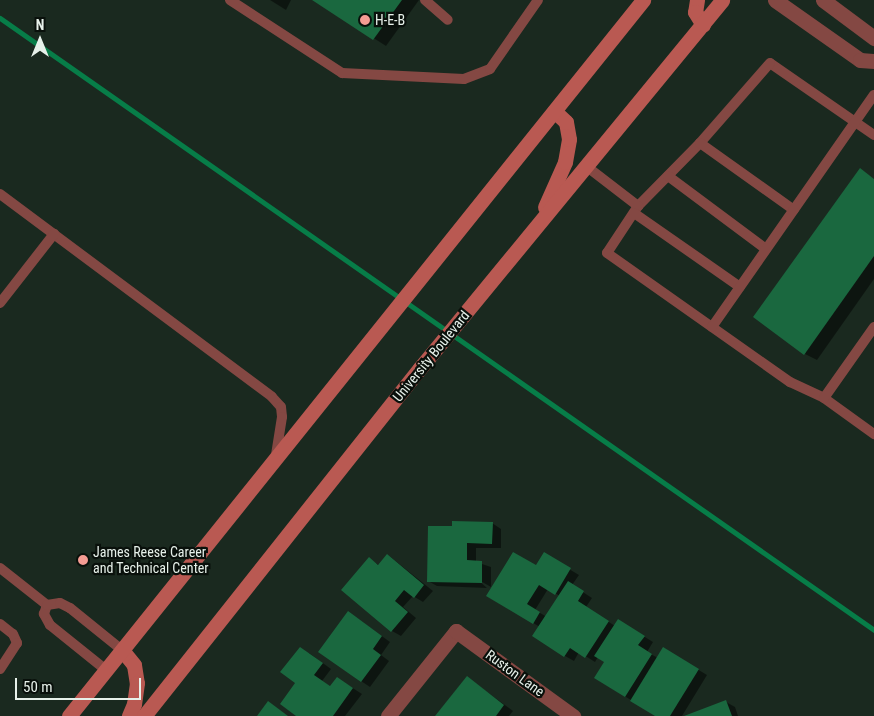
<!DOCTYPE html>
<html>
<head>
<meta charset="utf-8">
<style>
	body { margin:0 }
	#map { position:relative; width:874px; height:716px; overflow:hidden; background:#1a291f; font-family:"Roboto Condensed",sans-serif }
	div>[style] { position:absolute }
	.shadow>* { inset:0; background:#0007 }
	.stream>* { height:5px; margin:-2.5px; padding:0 2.5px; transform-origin:2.5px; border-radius:2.5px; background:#077d48 }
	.building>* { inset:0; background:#1a683f }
	.service>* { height:10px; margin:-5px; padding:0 5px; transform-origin:5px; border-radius:5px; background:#844843 }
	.minor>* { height:15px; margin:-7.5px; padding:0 7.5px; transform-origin:7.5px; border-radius:7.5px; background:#844843 }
	.secondary>* { height:15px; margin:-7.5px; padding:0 7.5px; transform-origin:7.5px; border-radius:7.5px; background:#b95952 }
	.dots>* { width:14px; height:14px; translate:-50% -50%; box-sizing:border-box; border:2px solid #09100b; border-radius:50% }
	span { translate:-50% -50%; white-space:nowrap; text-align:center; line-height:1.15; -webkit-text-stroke:4.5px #09100b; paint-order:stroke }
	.poi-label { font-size:14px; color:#e7f1ea }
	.left { translate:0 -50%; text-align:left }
	.street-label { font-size:14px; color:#e7f1ea }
	.north { position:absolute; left:15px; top:15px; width:50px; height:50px; -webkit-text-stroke:4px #09100b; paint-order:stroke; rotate:0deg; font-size:14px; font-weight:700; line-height:20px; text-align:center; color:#e7f1ea }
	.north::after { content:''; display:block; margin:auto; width:18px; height:22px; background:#e7f1ea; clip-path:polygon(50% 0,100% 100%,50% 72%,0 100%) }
	.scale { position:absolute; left:15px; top:678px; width:126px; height:22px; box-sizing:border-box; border:2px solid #e7f1ea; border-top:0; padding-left:6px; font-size:15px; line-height:18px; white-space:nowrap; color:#e7f1ea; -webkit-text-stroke:4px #09100b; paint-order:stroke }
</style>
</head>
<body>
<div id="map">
	<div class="shadow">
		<div style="clip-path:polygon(270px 0,291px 0,286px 10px)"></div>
		<div style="clip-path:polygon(314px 0,419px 0,386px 46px)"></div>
		<div style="clip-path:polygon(860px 170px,874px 179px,874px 279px,817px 360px,805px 354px)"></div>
		<div style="clip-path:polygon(492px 523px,501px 529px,501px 548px,476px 548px,476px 562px,491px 567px,491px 587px,477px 579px,487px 588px,437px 586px,428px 581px,454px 528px)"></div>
		<div style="clip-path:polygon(evenodd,544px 554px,579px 575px,572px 585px,592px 598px,586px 607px,615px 626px,627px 626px,653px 642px,647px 652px,658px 658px,664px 649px,707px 675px,682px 716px,657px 716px,595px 678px,606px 661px,598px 657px,595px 662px,579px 652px,574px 661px,565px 656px,540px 627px,487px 596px,536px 567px,544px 554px,548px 589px,560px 596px,547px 617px,535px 610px,548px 589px)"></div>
		<div style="clip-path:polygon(388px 555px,433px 591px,423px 602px,413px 596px,403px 607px,416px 618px,401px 636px,392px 631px,369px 559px,379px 565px)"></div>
		<div style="clip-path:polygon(357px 618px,390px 642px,381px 655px,389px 661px,370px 687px,361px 681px)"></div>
		<div style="clip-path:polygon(309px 653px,331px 669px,322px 681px,331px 687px,337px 678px,362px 694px,345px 716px,298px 716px,297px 683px)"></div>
		<div style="clip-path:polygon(468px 678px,513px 711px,509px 716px,437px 716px)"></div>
		<div style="clip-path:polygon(726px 702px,735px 707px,738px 716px,687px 716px)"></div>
	</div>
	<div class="stream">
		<div style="left:0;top:18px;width:1067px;rotate:35deg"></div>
	</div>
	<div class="building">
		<div style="clip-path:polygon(312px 0,402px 0,373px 40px)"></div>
		<div style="clip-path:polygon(860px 168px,874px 179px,874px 256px,804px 355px,753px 317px)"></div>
		<div style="clip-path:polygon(452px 521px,493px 522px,492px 544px,467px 543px,467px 560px,482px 561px,482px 583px,427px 582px,428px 526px,452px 526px)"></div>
		<div style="clip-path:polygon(513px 552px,536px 565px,544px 552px,571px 568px,555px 595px,539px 585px,527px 604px,540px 612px,533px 624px,486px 596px)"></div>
		<div style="clip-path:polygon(387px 554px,424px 585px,414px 598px,404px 590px,395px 601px,408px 612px,391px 632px,341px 590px,369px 557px,378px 565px)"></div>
		<div style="clip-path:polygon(568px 581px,584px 591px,578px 601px,609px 621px,585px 658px,570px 648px,564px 657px,532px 636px)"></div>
		<div style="clip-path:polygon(348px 611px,382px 636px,373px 649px,381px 655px,361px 682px,318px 652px)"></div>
		<div style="clip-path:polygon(618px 619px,645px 636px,638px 645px,652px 654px,625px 697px,594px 678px,604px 662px,594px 656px)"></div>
		<div style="clip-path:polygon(300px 647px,323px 663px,314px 675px,330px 686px,337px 677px,353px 688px,333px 716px,296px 716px,280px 704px,295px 683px,280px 672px)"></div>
		<div style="clip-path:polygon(663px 647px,699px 669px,670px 716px,655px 716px,630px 701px)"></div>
		<div style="clip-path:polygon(467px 676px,504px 705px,496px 716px,435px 716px)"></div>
		<div style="clip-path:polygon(726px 700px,732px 716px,684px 716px)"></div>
		<div style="clip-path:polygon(268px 701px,288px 716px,257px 716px)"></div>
	</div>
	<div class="service">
		<div style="left:230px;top:0;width:134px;rotate:33.1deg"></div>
		<div style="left:342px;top:73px;width:122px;rotate:2.8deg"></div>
		<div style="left:464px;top:79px;width:28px;rotate:-21deg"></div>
		<div style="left:490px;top:69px;width:84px;rotate:-55.2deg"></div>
		<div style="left:425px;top:0;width:30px;rotate:41deg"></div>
		<div style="left:874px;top:135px;width:126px;rotate:-145.3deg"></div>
		<div style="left:770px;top:63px;width:106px;rotate:131.2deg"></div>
		<div style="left:700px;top:143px;width:88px;rotate:134.5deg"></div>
		<div style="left:638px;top:206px;width:56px;rotate:123.4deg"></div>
		<div style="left:607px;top:253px;width:224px;rotate:35.2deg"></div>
		<div style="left:790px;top:382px;width:38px;rotate:25deg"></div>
		<div style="left:824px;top:398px;width:62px;rotate:35.8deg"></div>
		<div style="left:700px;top:143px;width:115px;rotate:35.5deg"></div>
		<div style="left:586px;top:166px;width:66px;rotate:37.6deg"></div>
		<div style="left:668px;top:176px;width:122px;rotate:36.7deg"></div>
		<div style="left:0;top:194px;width:339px;rotate:36.7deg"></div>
		<div style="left:272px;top:397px;width:13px;rotate:48deg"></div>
		<div style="left:281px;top:407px;width:10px;rotate:84deg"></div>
		<div style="left:282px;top:417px;width:39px;rotate:99deg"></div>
		<div style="left:634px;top:213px;width:129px;rotate:34.9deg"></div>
		<div style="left:0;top:303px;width:88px;rotate:-52deg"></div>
		<div style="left:712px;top:327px;width:283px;rotate:-55.1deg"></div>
		<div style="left:824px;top:398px;width:87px;rotate:-54.8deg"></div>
		<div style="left:0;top:568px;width:60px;rotate:38.2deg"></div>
		<div style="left:0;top:624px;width:16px;rotate:38deg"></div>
		<div style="left:13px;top:634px;width:10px;rotate:66deg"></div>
		<div style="left:17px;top:643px;width:31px;rotate:123deg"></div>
		<div style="left:106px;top:670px;width:72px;rotate:-141.2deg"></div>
		<div style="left:50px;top:625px;width:13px;rotate:-119deg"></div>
		<div style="left:44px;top:614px;width:9px;rotate:-72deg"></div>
		<div style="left:47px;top:605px;width:13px;rotate:-9deg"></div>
		<div style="left:60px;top:603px;width:11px;rotate:27deg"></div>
		<div style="left:70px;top:608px;width:67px;rotate:38.9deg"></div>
	</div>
	<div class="minor">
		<div style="left:775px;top:0;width:104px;rotate:35.2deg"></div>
		<div style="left:860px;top:60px;width:14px;rotate:4deg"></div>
		<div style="left:823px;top:0;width:64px;rotate:36.7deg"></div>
		<div style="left:388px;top:716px;width:109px;rotate:-51.3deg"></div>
		<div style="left:456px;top:631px;width:145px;rotate:36deg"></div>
	</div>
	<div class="secondary">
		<div style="left:697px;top:0;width:12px;rotate:99deg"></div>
		<div style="left:695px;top:12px;width:15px;rotate:58deg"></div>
		<div style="left:545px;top:207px;width:49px;rotate:-66deg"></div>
		<div style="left:565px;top:162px;width:23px;rotate:-80deg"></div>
		<div style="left:569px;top:139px;width:17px;rotate:-100deg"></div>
		<div style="left:566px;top:122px;width:16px;rotate:-137deg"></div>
		<div style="left:122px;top:650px;width:19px;rotate:51deg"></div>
		<div style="left:134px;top:665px;width:18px;rotate:81deg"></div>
		<div style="left:137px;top:683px;width:21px;rotate:98deg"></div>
		<div style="left:134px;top:704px;width:13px;rotate:113deg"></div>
		<div style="left:69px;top:716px;width:918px;rotate:-51.28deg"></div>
		<div style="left:144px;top:716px;width:444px;rotate:-51.6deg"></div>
		<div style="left:420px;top:368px;width:476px;rotate:-50.6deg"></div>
	</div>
	<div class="dots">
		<div style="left:365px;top:20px;background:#f59c93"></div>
		<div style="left:83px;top:560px;background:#f59c93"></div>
	</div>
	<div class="poi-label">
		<span class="left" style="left:375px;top:20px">H-E-B</span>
		<span class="left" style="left:93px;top:560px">James Reese Career<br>and Technical Center</span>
	</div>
	<div class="street-label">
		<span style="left:431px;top:356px;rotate:-51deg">University Boulevard</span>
		<span style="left:515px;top:673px;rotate:36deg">Ruston Lane</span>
	</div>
	<div class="north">N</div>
	<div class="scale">50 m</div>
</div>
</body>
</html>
